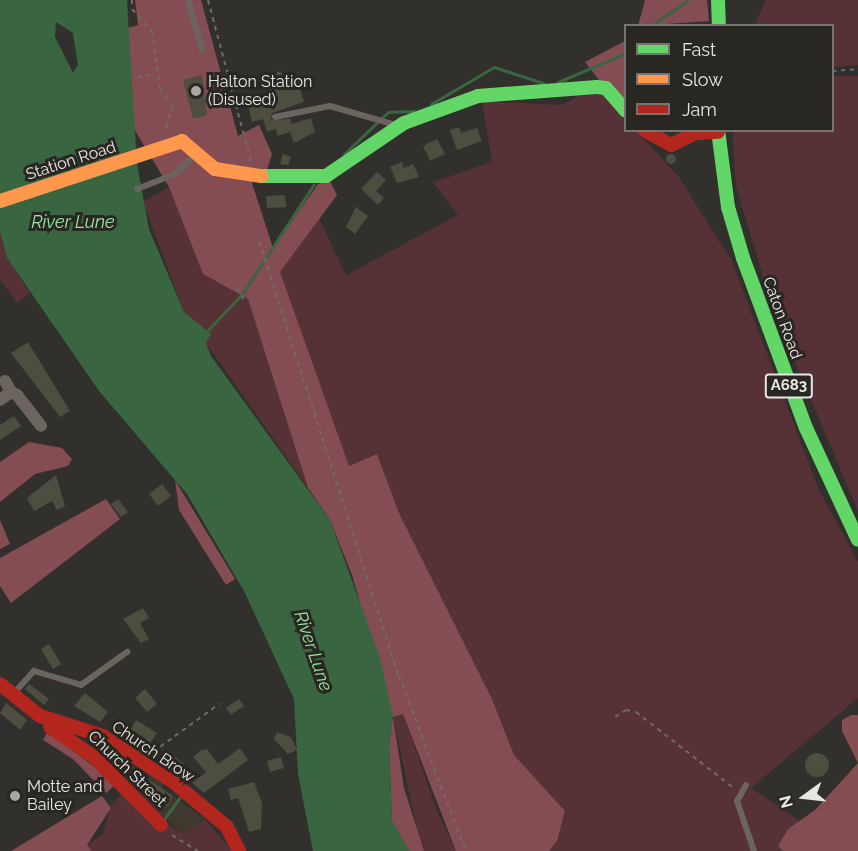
<!DOCTYPE html>
<html>
<head>
<meta charset="utf-8">
<style>
	body { margin:0 }
	#map { position:relative; width:858px; height:851px; overflow:hidden; background:#32302d; font-family:Raleway,sans-serif }
	div>[style] { position:absolute }
	.built>* { inset:0; background:#3e382f }
	.green>* { inset:0; background:#563135 }
	.forest>* { inset:0; background:#844d53 }
	.water>* { inset:0; background:#396640 }
	.stream>* { height:3px; margin:-1.5px; padding:0 1.5px; transform-origin:1.5px; border-radius:1.5px; background:#396640 }
	.building>* { inset:0; background:#4d4d40 }
	.round { border-radius:50% }
	.path>* { height:2px; margin-top:-1px; transform-origin:0; background:repeating-linear-gradient(90deg,#706b68 0 4.5px,transparent 0 9px) }
	.lane>* { height:6px; margin:-3px; padding:0 3px; transform-origin:3px; border-radius:3px; background:#6c645f }
	.street>* { height:12px; margin:-6px; padding:0 6px; transform-origin:6px; border-radius:6px; background:#6c645f }
	.fast>* { height:14px; margin:-7px; padding:0 7px; transform-origin:7px; border-radius:7px; background:#63d668 }
	.slow>* { height:14px; margin:-7px; padding:0 7px; transform-origin:7px; border-radius:7px; background:#ff974d }
	.jam>* { height:14px; margin:-7px; padding:0 7px; transform-origin:7px; border-radius:7px; background:#b3261e }
	.dots>* { width:16px; height:16px; translate:-50% -50%; box-sizing:border-box; border:3px solid #292722; border-radius:50% }
	span { translate:-50% -50%; white-space:nowrap; text-align:center; line-height:1.15; -webkit-text-stroke:6px #292722; paint-order:stroke }
	.shield-label span { padding:2px 4px; background:#292722; border:2px solid; border-radius:4px; -webkit-text-stroke-width:0 }
	.shield-label { font-size:15px; color:#e9e7e4; font-weight:700 }
	.poi-label { font-size:16px; color:#e9e7e4 }
	.left { translate:0 -50%; text-align:left }
	.street-label { font-size:16px; color:#e9e7e4 }
	.water-label { font-size:18px; color:#99e4a4; font-style:italic }
	.legend { position:absolute; left:624px; top:24px; width:210px; height:108px; box-sizing:border-box; background:#292722; border:2px solid #767470; margin:0; padding:8px 10px; list-style:none; font-size:18px; color:#e9e7e4 }
	.legend li { display:flex; align-items:center; gap:12px; height:30px }
	.legend b { width:30px; border:2px solid #767470 }
	.north { position:absolute; left:774px; top:767px; width:60px; height:60px; -webkit-text-stroke:4px #292722; paint-order:stroke; rotate:255deg; font-size:16px; font-weight:700; line-height:24px; text-align:center; color:#e9e7e4 }
	.north::after { content:''; display:block; margin:auto; width:21px; height:27px; background:#e9e7e4; clip-path:polygon(50% 0,100% 100%,50% 72%,0 100%) }
</style>
</head>
<body>
<div id="map">
	<div class="built">
		<div style="clip-path:polygon(121px 759px,164px 783px,162px 788px,205px 819px,183px 834px,111px 769px)"></div>
	</div>
	<div class="green">
		<div style="clip-path:polygon(766px 0,858px 0,858px 65px,833px 67px,832px 26px,755px 25px)"></div>
		<div style="clip-path:polygon(833px 76px,858px 76px,858px 511px,774px 312px,736px 187px,733px 144px,733px 131px,832px 130px)"></div>
		<div style="clip-path:polygon(602px 94px,625px 119px,626px 130px,636px 131px,678px 176px,731px 259px,819px 490px,858px 562px,858px 698px,751px 788px,800px 821px,778px 846px,783px 851px,549px 851px,557px 841px,565px 811px,514px 755px,492px 699px,399px 513px,377px 454px,349px 467px,279px 272px,312px 204px,346px 275px,458px 215px,433px 182px,492px 162px,482px 101px,563px 105px,579px 96px)"></div>
		<div style="clip-path:polygon(169px 187px,203px 274px,248px 299px,308px 488px,184px 312px,143px 202px)"></div>
		<div style="clip-path:polygon(0 232px,7px 258px,30px 293px,17px 303px,0 280px)"></div>
		<div style="clip-path:polygon(403px 713px,437px 811px,456px 851px,424px 851px,419px 839px,393px 716px)"></div>
		<div style="clip-path:polygon(122px 794px,183px 834px,205px 819px,232px 851px,92px 851px,87px 845px,103px 834px,111px 805px)"></div>
	</div>
	<div class="forest">
		<div style="clip-path:polygon(135px 0,201px 0,238px 136px,259px 125px,272px 154px,266px 173px,252px 183px,273px 248px,318px 184px,330px 181px,337px 195px,280px 272px,349px 466px,377px 454px,399px 513px,492px 699px,514px 755px,565px 811px,557px 841px,549px 851px,456px 851px,403px 714px,393px 717px,404px 788px,424px 851px,409px 851px,392px 821px,389px 744px,393px 716px,352px 575px,330px 520px,308px 488px,248px 299px,203px 274px,169px 187px,130px 122px,124px 29px,138px 25px)"></div>
		<div style="clip-path:polygon(645px 0,707px 0,709px 21px,638px 26px)"></div>
		<div style="clip-path:polygon(625px 41px,625px 114px,585px 62px)"></div>
		<div style="clip-path:polygon(29px 442px,62px 448px,72px 459px,68px 466px,35px 474px,0 502px,0 462px)"></div>
		<div style="clip-path:polygon(175px 480px,235px 579px,226px 585px,179px 510px)"></div>
		<div style="clip-path:polygon(106px 499px,120px 519px,11px 603px,0 586px,0 558px)"></div>
		<div style="clip-path:polygon(0 520px,10px 544px,0 549px)"></div>
		<div style="clip-path:polygon(851px 715px,858px 715px,858px 763px,842px 731px,842px 720px)"></div>
		<div style="clip-path:polygon(48px 731px,116px 784px,106px 793px,73px 759px,43px 740px)"></div>
		<div style="clip-path:polygon(858px 763px,858px 851px,783px 851px,778px 846px,788px 829px,815px 810px)"></div>
		<div style="clip-path:polygon(102px 796px,111px 808px,87px 845px,92px 851px,11px 851px)"></div>
	</div>
	<div class="water">
		<div style="clip-path:polygon(evenodd,0 0,127px 0,137px 164px,149px 229px,184px 312px,211px 334px,206px 343px,211px 356px,330px 520px,380px 658px,393px 716px,389px 744px,392px 821px,409px 851px,313px 851px,298px 774px,294px 699px,244px 591px,187px 494px,99px 391px,7px 258px,0 232px,0 0,56px 22px,73px 33px,78px 65px,73px 73px,55px 37px,56px 22px)"></div>
	</div>
	<div class="stream">
		<div style="left:651px;top:26px;width:45px;rotate:-35.1deg"></div>
		<div style="left:558px;top:82px;width:74px;rotate:-23.1deg"></div>
		<div style="left:431px;top:104px;width:73px;rotate:-30.4deg"></div>
		<div style="left:494px;top:67px;width:52px;rotate:18.1deg"></div>
		<div style="left:344px;top:154px;width:61px;rotate:-43.7deg"></div>
		<div style="left:388px;top:112px;width:26px;rotate:-2deg"></div>
		<div style="left:207px;top:331px;width:51px;rotate:-46.6deg"></div>
		<div style="left:242px;top:294px;width:131px;rotate:-56.8deg"></div>
		<div style="left:164px;top:819px;width:26px;rotate:-54deg"></div>
	</div>
	<div class="building">
		<div style="clip-path:polygon(281px 71px,284px 80px,296px 76px,304px 102px,272px 113px,271px 120px,290px 119px,292px 124px,311px 118px,315px 132px,294px 143px,290px 132px,277px 136px,276px 129px,267px 132px,263px 119px,252px 122px,247px 101px,269px 95px,264px 77px)"></div>
		<div style="clip-path:polygon(202px 75px,207px 115px,193px 119px,183px 80px)"></div>
		<div style="clip-path:polygon(459px 127px,461px 133px,477px 128px,482px 141px,457px 150px,450px 130px)"></div>
		<div style="clip-path:polygon(437px 139px,445px 154px,430px 161px,423px 146px)"></div>
		<div style="clip-path:polygon(283px 154px,291px 157px,288px 165px,280px 164px)"></div>
		<div class="round" style="left:666px;top:154px;width:10px;height:10px"></div>
		<div style="clip-path:polygon(402px 162px,404px 168px,413px 164px,419px 177px,397px 183px,390px 167px)"></div>
		<div style="clip-path:polygon(377px 172px,386px 180px,376px 191px,384px 198px,378px 205px,361px 189px)"></div>
		<div style="clip-path:polygon(285px 195px,286px 207px,267px 208px,266px 196px)"></div>
		<div style="clip-path:polygon(356px 207px,368px 216px,355px 234px,346px 227px)"></div>
		<div style="clip-path:polygon(28px 342px,70px 411px,60px 417px,11px 353px)"></div>
		<div style="clip-path:polygon(14px 416px,21px 426px,0 440px,0 425px)"></div>
		<div style="clip-path:polygon(56px 475px,65px 506px,57px 510px,52px 501px,34px 511px,27px 498px)"></div>
		<div style="clip-path:polygon(162px 484px,171px 496px,158px 506px,149px 494px)"></div>
		<div style="clip-path:polygon(118px 499px,128px 512px,121px 517px,111px 504px)"></div>
		<div style="clip-path:polygon(143px 608px,149px 618px,140px 623px,149px 639px,141px 643px,123px 619px)"></div>
		<div style="clip-path:polygon(49px 644px,61px 664px,53px 669px,41px 649px)"></div>
		<div style="clip-path:polygon(29px 684px,49px 699px,44px 705px,25px 689px)"></div>
		<div style="clip-path:polygon(145px 689px,157px 704px,147px 712px,135px 698px)"></div>
		<div style="clip-path:polygon(85px 693px,108px 712px,100px 722px,74px 706px)"></div>
		<div style="clip-path:polygon(239px 699px,244px 706px,231px 715px,226px 708px)"></div>
		<div style="clip-path:polygon(6px 703px,27px 720px,20px 730px,0 713px)"></div>
		<div style="clip-path:polygon(136px 720px,157px 733px,148px 746px,130px 730px)"></div>
		<div style="clip-path:polygon(277px 732px,291px 737px,297px 750px,288px 754px,274px 739px)"></div>
		<div style="clip-path:polygon(240px 748px,248px 760px,204px 793px,192px 783px,206px 772px,193px 757px,200px 751px,207px 749px,218px 764px)"></div>
		<div style="clip-path:polygon(168px 752px,184px 764px,176px 770px,159px 759px)"></div>
		<div class="round" style="left:805px;top:753px;width:24px;height:24px"></div>
		<div style="clip-path:polygon(281px 757px,284px 768px,270px 772px,267px 761px)"></div>
		<div style="clip-path:polygon(141px 774px,173px 796px,168px 806px,156px 804px,133px 781px)"></div>
		<div style="clip-path:polygon(254px 782px,262px 803px,261px 829px,249px 832px,238px 798px,231px 800px,228px 789px)"></div>
	</div>
	<div class="path">
		<div style="left:132px;top:0;width:9px;rotate:90deg"></div>
		<div style="left:132px;top:9px;width:30px;rotate:48deg"></div>
		<div style="left:152px;top:31px;width:59px;rotate:82.1deg"></div>
		<div style="left:160px;top:89px;width:21px;rotate:53deg"></div>
		<div style="left:173px;top:106px;width:27px;rotate:107deg"></div>
		<div style="left:208px;top:0;width:168px;rotate:75.1deg"></div>
		<div style="left:832px;top:71px;width:26px;rotate:-4deg"></div>
		<div style="left:138px;top:77px;width:18px;rotate:-9deg"></div>
		<div style="left:259px;top:241px;width:457px;rotate:72.2deg"></div>
		<div style="left:399px;top:676px;width:187px;rotate:69.1deg"></div>
		<div style="left:237px;top:287px;width:17px;rotate:62deg"></div>
		<div style="left:615px;top:717px;width:13px;rotate:-32deg"></div>
		<div style="left:626px;top:710px;width:10px;rotate:11deg"></div>
		<div style="left:636px;top:712px;width:125px;rotate:37.9deg"></div>
		<div style="left:153px;top:752px;width:82px;rotate:-36deg"></div>
		<div style="left:172px;top:835px;width:31px;rotate:32deg"></div>
	</div>
	<div class="lane">
		<div style="left:188px;top:0;width:52px;rotate:74.4deg"></div>
		<div style="left:275px;top:117px;width:56px;rotate:-11.3deg"></div>
		<div style="left:330px;top:106px;width:69px;rotate:16.1deg"></div>
		<div style="left:137px;top:189px;width:41px;rotate:-21.5deg"></div>
		<div style="left:175px;top:174px;width:29px;rotate:-44deg"></div>
		<div style="left:14px;top:693px;width:30px;rotate:-48deg"></div>
		<div style="left:34px;top:671px;width:49px;rotate:16.6deg"></div>
		<div style="left:81px;top:685px;width:57px;rotate:-35.7deg"></div>
		<div style="left:746px;top:785px;width:18px;rotate:119deg"></div>
		<div style="left:737px;top:801px;width:53px;rotate:71.2deg"></div>
	</div>
	<div class="street">
		<div style="left:5px;top:381px;width:13px;rotate:61deg"></div>
		<div style="left:0;top:400px;width:14px;rotate:-36deg"></div>
		<div style="left:11px;top:392px;width:7px;rotate:27deg"></div>
		<div style="left:17px;top:395px;width:39px;rotate:52deg"></div>
	</div>
	<div class="fast">
		<div style="left:718px;top:0;width:26px;rotate:88deg"></div>
		<div style="left:718px;top:130px;width:78px;rotate:82.6deg"></div>
		<div style="left:728px;top:207px;width:53px;rotate:73.6deg"></div>
		<div style="left:743px;top:258px;width:181px;rotate:69.7deg"></div>
		<div style="left:806px;top:428px;width:123px;rotate:65.1deg"></div>
		<div style="left:261px;top:176px;width:65px"></div>
		<div style="left:326px;top:176px;width:94px;rotate:-34.2deg"></div>
		<div style="left:404px;top:123px;width:79px;rotate:-20deg"></div>
		<div style="left:478px;top:96px;width:119px;rotate:-4.3deg"></div>
		<div style="left:597px;top:87px;width:9px;rotate:6deg"></div>
		<div style="left:606px;top:88px;width:30px;rotate:49deg"></div>
	</div>
	<div class="slow">
		<div style="left:0;top:201px;width:192px;rotate:-18.2deg"></div>
		<div style="left:182px;top:141px;width:43px;rotate:40.3deg"></div>
		<div style="left:215px;top:169px;width:47px;rotate:8.7deg"></div>
	</div>
	<div class="jam">
		<div style="left:644px;top:130px;width:31px;rotate:29deg"></div>
		<div style="left:671px;top:145px;width:28px;rotate:-26deg"></div>
		<div style="left:696px;top:133px;width:22px;rotate:-3deg"></div>
		<div style="left:0;top:684px;width:51px;rotate:38.7deg"></div>
		<div style="left:40px;top:716px;width:66px;rotate:17.6deg"></div>
		<div style="left:103px;top:736px;width:82px;rotate:33.1deg"></div>
		<div style="left:172px;top:781px;width:72px;rotate:39.9deg"></div>
		<div style="left:227px;top:827px;width:27px;rotate:63deg"></div>
		<div style="left:50px;top:727px;width:53px;rotate:34.3deg"></div>
		<div style="left:94px;top:757px;width:95px;rotate:45.4deg"></div>
	</div>
	<div class="dots">
		<div style="left:196px;top:91px;background:#a9a7a4"></div>
		<div style="left:15px;top:796px;background:#a9a7a4"></div>
	</div>
	<div class="shield-label">
		<span style="left:789px;top:386px">A683</span>
	</div>
	<div class="poi-label">
		<span class="left" style="left:208px;top:91px">Halton Station<br>(Disused)</span>
		<span class="left" style="left:27px;top:796px">Motte and<br>Bailey</span>
	</div>
	<div class="street-label">
		<span style="left:71px;top:161px;rotate:-18deg">Station Road</span>
		<span style="left:782px;top:318px;rotate:70deg">Caton Road</span>
		<span style="left:153px;top:752px;rotate:34deg">Church Brow</span>
		<span style="left:127px;top:769px;rotate:44deg">Church Street</span>
	</div>
	<div class="water-label">
		<span style="left:73px;top:222px">River Lune</span>
		<span style="left:313px;top:651px;rotate:71deg">River Lune</span>
	</div>
	<ul class="legend">
	<li><b style="height:8px;background:#63d668"></b>Fast</li>
	<li><b style="height:8px;background:#ff974d"></b>Slow</li>
	<li><b style="height:8px;background:#b3261e"></b>Jam</li>
	</ul>
	<div class="north">N</div>
</div>
</body>
</html>
